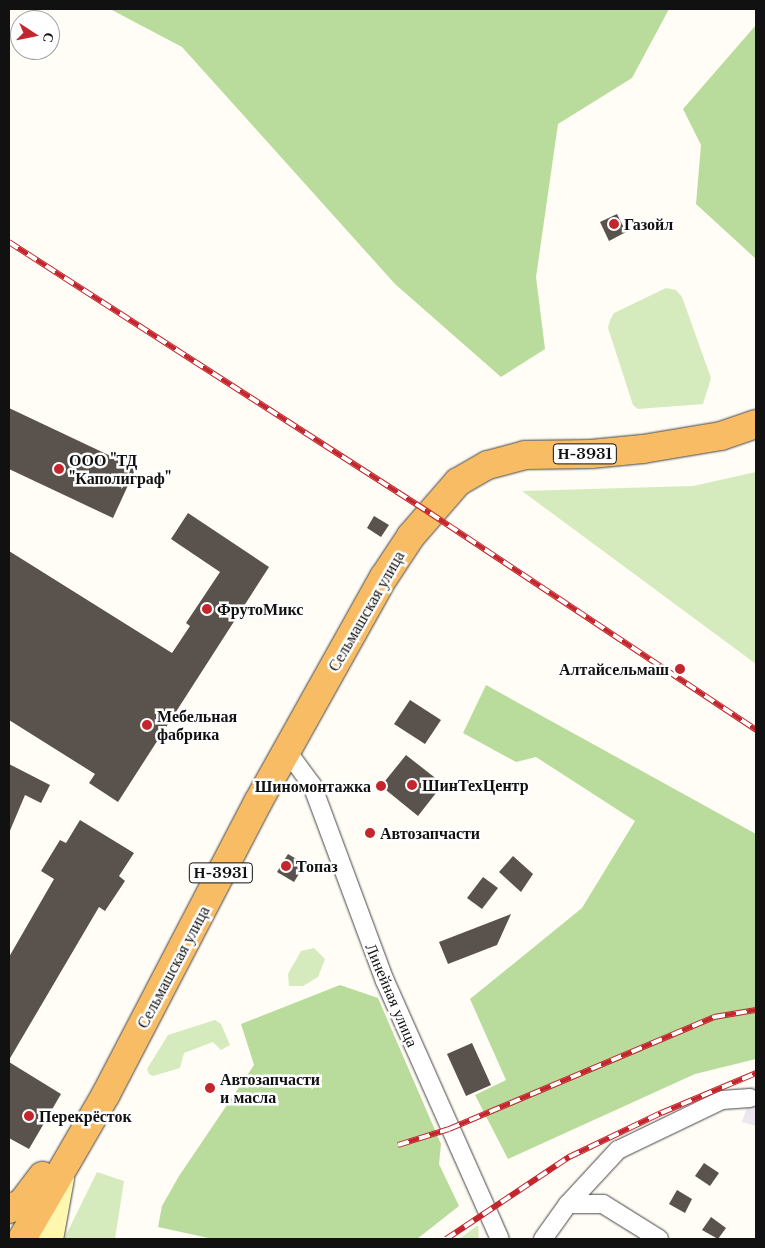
<!DOCTYPE html>
<html>
<head>
<meta charset="utf-8">
<style>
	body { margin:0 }
	#map { position:relative; width:765px; height:1248px; overflow:hidden; background:#fffdf5; font-family:"Libre Baskerville",serif }
	div>[style] { position:absolute }
	.industrial>* { inset:0; background:#eee6ef }
	.green>* { inset:0; background:#d5ebbd }
	.forest>* { inset:0; background:#b9dc9c }
	.building>* { inset:0; background:#5a524d }
	.roads { filter:drop-shadow(0 0 1px #444) drop-shadow(0 0 1px #444) }
	.minor>* { height:18px; margin:-9px; padding:0 9px; transform-origin:9px; border-radius:9px; background:#fff }
	.secondary>* { height:25px; margin:-12.5px; padding:0 12.5px; transform-origin:12.5px; border-radius:12.5px; background:#fff6b0 }
	.trunk>* { height:28px; margin:-14px; padding:0 14px; transform-origin:14px; border-radius:14px; background:#f7bc64 }
	.rail>* { height:5.5px; margin-top:-2.75px; transform-origin:0; background:repeating-linear-gradient(90deg,#fff 0 11px,#c4262e 0 22px); box-sizing:border-box; border-block:1px solid #c4262e }
	.dots>* { width:14px; height:14px; translate:-50% -50%; box-sizing:border-box; border:2px solid #fff; border-radius:50% }
	span { translate:-50% -50%; white-space:nowrap; text-align:center; line-height:1.15; -webkit-text-stroke:5px #fff; paint-order:stroke }
	.shield-label span { padding:1px 4px; background:#fff; border:1px solid; border-radius:4px; -webkit-text-stroke-width:0 }
	.shield-label { font-size:15px; color:#111; font-weight:700 }
	.poi-label { font-size:16px; color:#111; font-weight:700 }
	.left { translate:0 -50%; text-align:left }
	.right { translate:-100% -50%; text-align:right }
	.street-label { font-size:16px; color:#111 }
	.frame { position:absolute; inset:0; border:10px solid #111; pointer-events:none }
	.north { position:absolute; left:10px; top:10px; width:50px; height:50px; box-sizing:border-box; background:#fff; border:1px solid #a0a0a0; border-radius:50%; rotate:101deg; font-size:14px; font-weight:700; line-height:20px; text-align:center; color:#111 }
	.north::after { content:''; display:block; margin:auto; width:18px; height:22px; background:#c4262e; clip-path:polygon(50% 0,100% 100%,50% 72%,0 100%) }
</style>
</head>
<body>
<div id="map">
	<div class="industrial">
		<div style="clip-path:polygon(756px 1086px,756px 1126px,742px 1122px,750px 1098px,746px 1088px)"></div>
	</div>
	<div class="green">
		<div style="clip-path:polygon(666px 288px,676px 290px,682px 297px,711px 378px,703px 404px,638px 409px,633px 405px,608px 328px,610px 320px,614px 313px)"></div>
		<div style="clip-path:polygon(756px 472px,756px 664px,522px 491px,693px 486px)"></div>
		<div style="clip-path:polygon(314px 948px,325px 959px,318px 977px,303px 986px,289px 986px,288px 974px,301px 951px)"></div>
		<div style="clip-path:polygon(215px 1020px,221px 1024px,230px 1045px,221px 1050px,213px 1042px,184px 1053px,180px 1068px,153px 1076px,149px 1074px,147px 1069px,168px 1035px)"></div>
		<div style="clip-path:polygon(97px 1172px,124px 1181px,115px 1239px,64px 1239px)"></div>
		<div style="clip-path:polygon(478px 1225px,479px 1239px,459px 1239px)"></div>
	</div>
	<div class="forest">
		<div style="clip-path:polygon(110px 9px,669px 9px,632px 78px,558px 124px,536px 277px,545px 349px,501px 377px,395px 284px,182px 47px)"></div>
		<div style="clip-path:polygon(756px 25px,756px 259px,696px 204px,701px 145px,683px 109px)"></div>
		<div style="clip-path:polygon(486px 685px,756px 834px,756px 1059px,695px 1074px,508px 1159px,475px 1095px,506px 1080px,470px 999px,582px 908px,635px 821px,536px 757px,516px 762px,463px 733px)"></div>
		<div style="clip-path:polygon(340px 985px,378px 998px,441px 1144px,439px 1164px,459px 1206px,417px 1239px,213px 1239px,158px 1227px,162px 1206px,179px 1176px,254px 1065px,241px 1024px)"></div>
	</div>
	<div class="building">
		<div style="clip-path:polygon(617px 214px,626px 232px,609px 241px,600px 222px)"></div>
		<div style="clip-path:polygon(9px 408px,136px 468px,113px 518px,9px 469px)"></div>
		<div style="clip-path:polygon(188px 513px,269px 567px,118px 802px,89px 783px,95px 774px,9px 720px,9px 551px,172px 653px,190px 626px,186px 623px,220px 572px,171px 539px)"></div>
		<div style="clip-path:polygon(374px 516px,389px 525px,381px 537px,367px 528px)"></div>
		<div style="clip-path:polygon(410px 700px,441px 720px,425px 744px,394px 724px)"></div>
		<div style="clip-path:polygon(406px 755px,443px 784px,418px 816px,381px 786px)"></div>
		<div style="clip-path:polygon(9px 764px,50px 785px,41px 803px,25px 795px,9px 833px)"></div>
		<div style="clip-path:polygon(80px 820px,134px 853px,119px 876px,125px 881px,105px 911px,99px 907px,9px 1060px,9px 957px,54px 879px,41px 871px,60px 840px,66px 843px)"></div>
		<div style="clip-path:polygon(288px 854px,305px 864px,294px 882px,277px 872px)"></div>
		<div style="clip-path:polygon(513px 856px,533px 874px,521px 892px,499px 872px)"></div>
		<div style="clip-path:polygon(483px 877px,498px 888px,482px 909px,467px 898px)"></div>
		<div style="clip-path:polygon(511px 914px,497px 945px,448px 964px,439px 942px)"></div>
		<div style="clip-path:polygon(472px 1043px,491px 1085px,466px 1096px,447px 1054px)"></div>
		<div style="clip-path:polygon(9px 1062px,61px 1094px,29px 1149px,9px 1138px)"></div>
		<div style="clip-path:polygon(704px 1163px,719px 1173px,710px 1186px,695px 1176px)"></div>
		<div style="clip-path:polygon(677px 1190px,692px 1199px,685px 1213px,669px 1204px)"></div>
		<div style="clip-path:polygon(711px 1217px,726px 1228px,718px 1239px,702px 1230px)"></div>
	</div>
	<div class="roads">
		<div class="minor">
			<div style="left:287px;top:751px;width:42px;rotate:53.7deg"></div>
			<div style="left:312px;top:785px;width:209px;rotate:69.6deg"></div>
			<div style="left:385px;top:981px;width:282px;rotate:66deg"></div>
			<div style="left:568px;top:1204px;width:35px"></div>
			<div style="left:603px;top:1204px;width:66px;rotate:32deg"></div>
			<div style="left:543px;top:1239px;width:43px;rotate:-54.5deg"></div>
			<div style="left:568px;top:1204px;width:74px;rotate:-47.2deg"></div>
			<div style="left:618px;top:1150px;width:115px;rotate:-25.7deg"></div>
			<div style="left:722px;top:1100px;width:28px;rotate:-4deg"></div>
		</div>
		<div class="secondary">
			<div style="left:50px;top:1239px;width:62px;rotate:-79.8deg"></div>
		</div>
		<div class="trunk">
			<div style="left:9px;top:1209px;width:14px;rotate:-25deg"></div>
			<div style="left:22px;top:1203px;width:34px;rotate:-53deg"></div>
			<div style="left:22px;top:1239px;width:168px;rotate:-59.9deg"></div>
			<div style="left:106px;top:1094px;width:329px;rotate:-62.5deg"></div>
			<div style="left:258px;top:802px;width:258px;rotate:-60.8deg"></div>
			<div style="left:384px;top:577px;width:49px;rotate:-56.6deg"></div>
			<div style="left:411px;top:536px;width:72px;rotate:-49deg"></div>
			<div style="left:458px;top:482px;width:34px;rotate:-30deg"></div>
			<div style="left:488px;top:465px;width:38px;rotate:-15deg"></div>
			<div style="left:525px;top:455px;width:66px;rotate:-0.9deg"></div>
			<div style="left:591px;top:454px;width:52px;rotate:-5.5deg"></div>
			<div style="left:643px;top:449px;width:79px;rotate:-9.5deg"></div>
			<div style="left:721px;top:436px;width:37px;rotate:-19deg"></div>
		</div>
	</div>
	<div class="rail">
		<div style="left:9px;top:242px;width:501px;rotate:32.77deg"></div>
		<div style="left:430px;top:513px;width:392px;rotate:33.6deg"></div>
		<div style="left:398px;top:1145px;width:53px;rotate:-17.4deg"></div>
		<div style="left:449px;top:1129px;width:288px;rotate:-22.9deg"></div>
		<div style="left:714px;top:1017px;width:43px;rotate:-9.5deg"></div>
		<div style="left:446px;top:1239px;width:148px;rotate:-33.7deg"></div>
		<div style="left:569px;top:1157px;width:102px;rotate:-25.6deg"></div>
		<div style="left:661px;top:1113px;width:103px;rotate:-22.8deg"></div>
	</div>
	<div class="dots">
		<div style="left:614px;top:224px;background:#c4262e"></div>
		<div style="left:59px;top:469px;background:#c4262e"></div>
		<div style="left:207px;top:609px;background:#c4262e"></div>
		<div style="left:680px;top:669px;background:#c4262e"></div>
		<div style="left:147px;top:725px;background:#c4262e"></div>
		<div style="left:412px;top:785px;background:#c4262e"></div>
		<div style="left:381px;top:786px;background:#c4262e"></div>
		<div style="left:370px;top:833px;background:#c4262e"></div>
		<div style="left:286px;top:866px;background:#c4262e"></div>
		<div style="left:210px;top:1088px;background:#c4262e"></div>
		<div style="left:29px;top:1116px;background:#c4262e"></div>
	</div>
	<div class="shield-label">
		<span style="left:585px;top:454px">Н-3931</span>
		<span style="left:221px;top:873px">Н-3931</span>
	</div>
	<div class="poi-label">
		<span class="left" style="left:624px;top:224px">Газойл</span>
		<span class="left" style="left:69px;top:469px">ООО "ТД<br>"Каполиграф"</span>
		<span class="left" style="left:217px;top:609px">ФрутоМикс</span>
		<span class="right" style="left:669px;top:669px">Алтайсельмаш</span>
		<span class="left" style="left:157px;top:725px">Мебельная<br>фабрика</span>
		<span class="left" style="left:422px;top:785px">ШинТехЦентр</span>
		<span class="right" style="left:371px;top:786px">Шиномонтажка</span>
		<span class="left" style="left:380px;top:833px">Автозапчасти</span>
		<span class="left" style="left:296px;top:866px">Топаз</span>
		<span class="left" style="left:220px;top:1088px">Автозапчасти<br>и масла</span>
		<span class="left" style="left:39px;top:1116px">Перекрёсток</span>
	</div>
	<div class="street-label">
		<span style="left:366px;top:611px;rotate:-60deg">Сельмашская улица</span>
		<span style="left:173px;top:967px;rotate:-62deg">Сельмашская улица</span>
		<span style="left:392px;top:995px;rotate:67deg">Линейная улица</span>
	</div>
	<div class="frame"></div>
	<div class="north">С</div>
</div>
</body>
</html>
